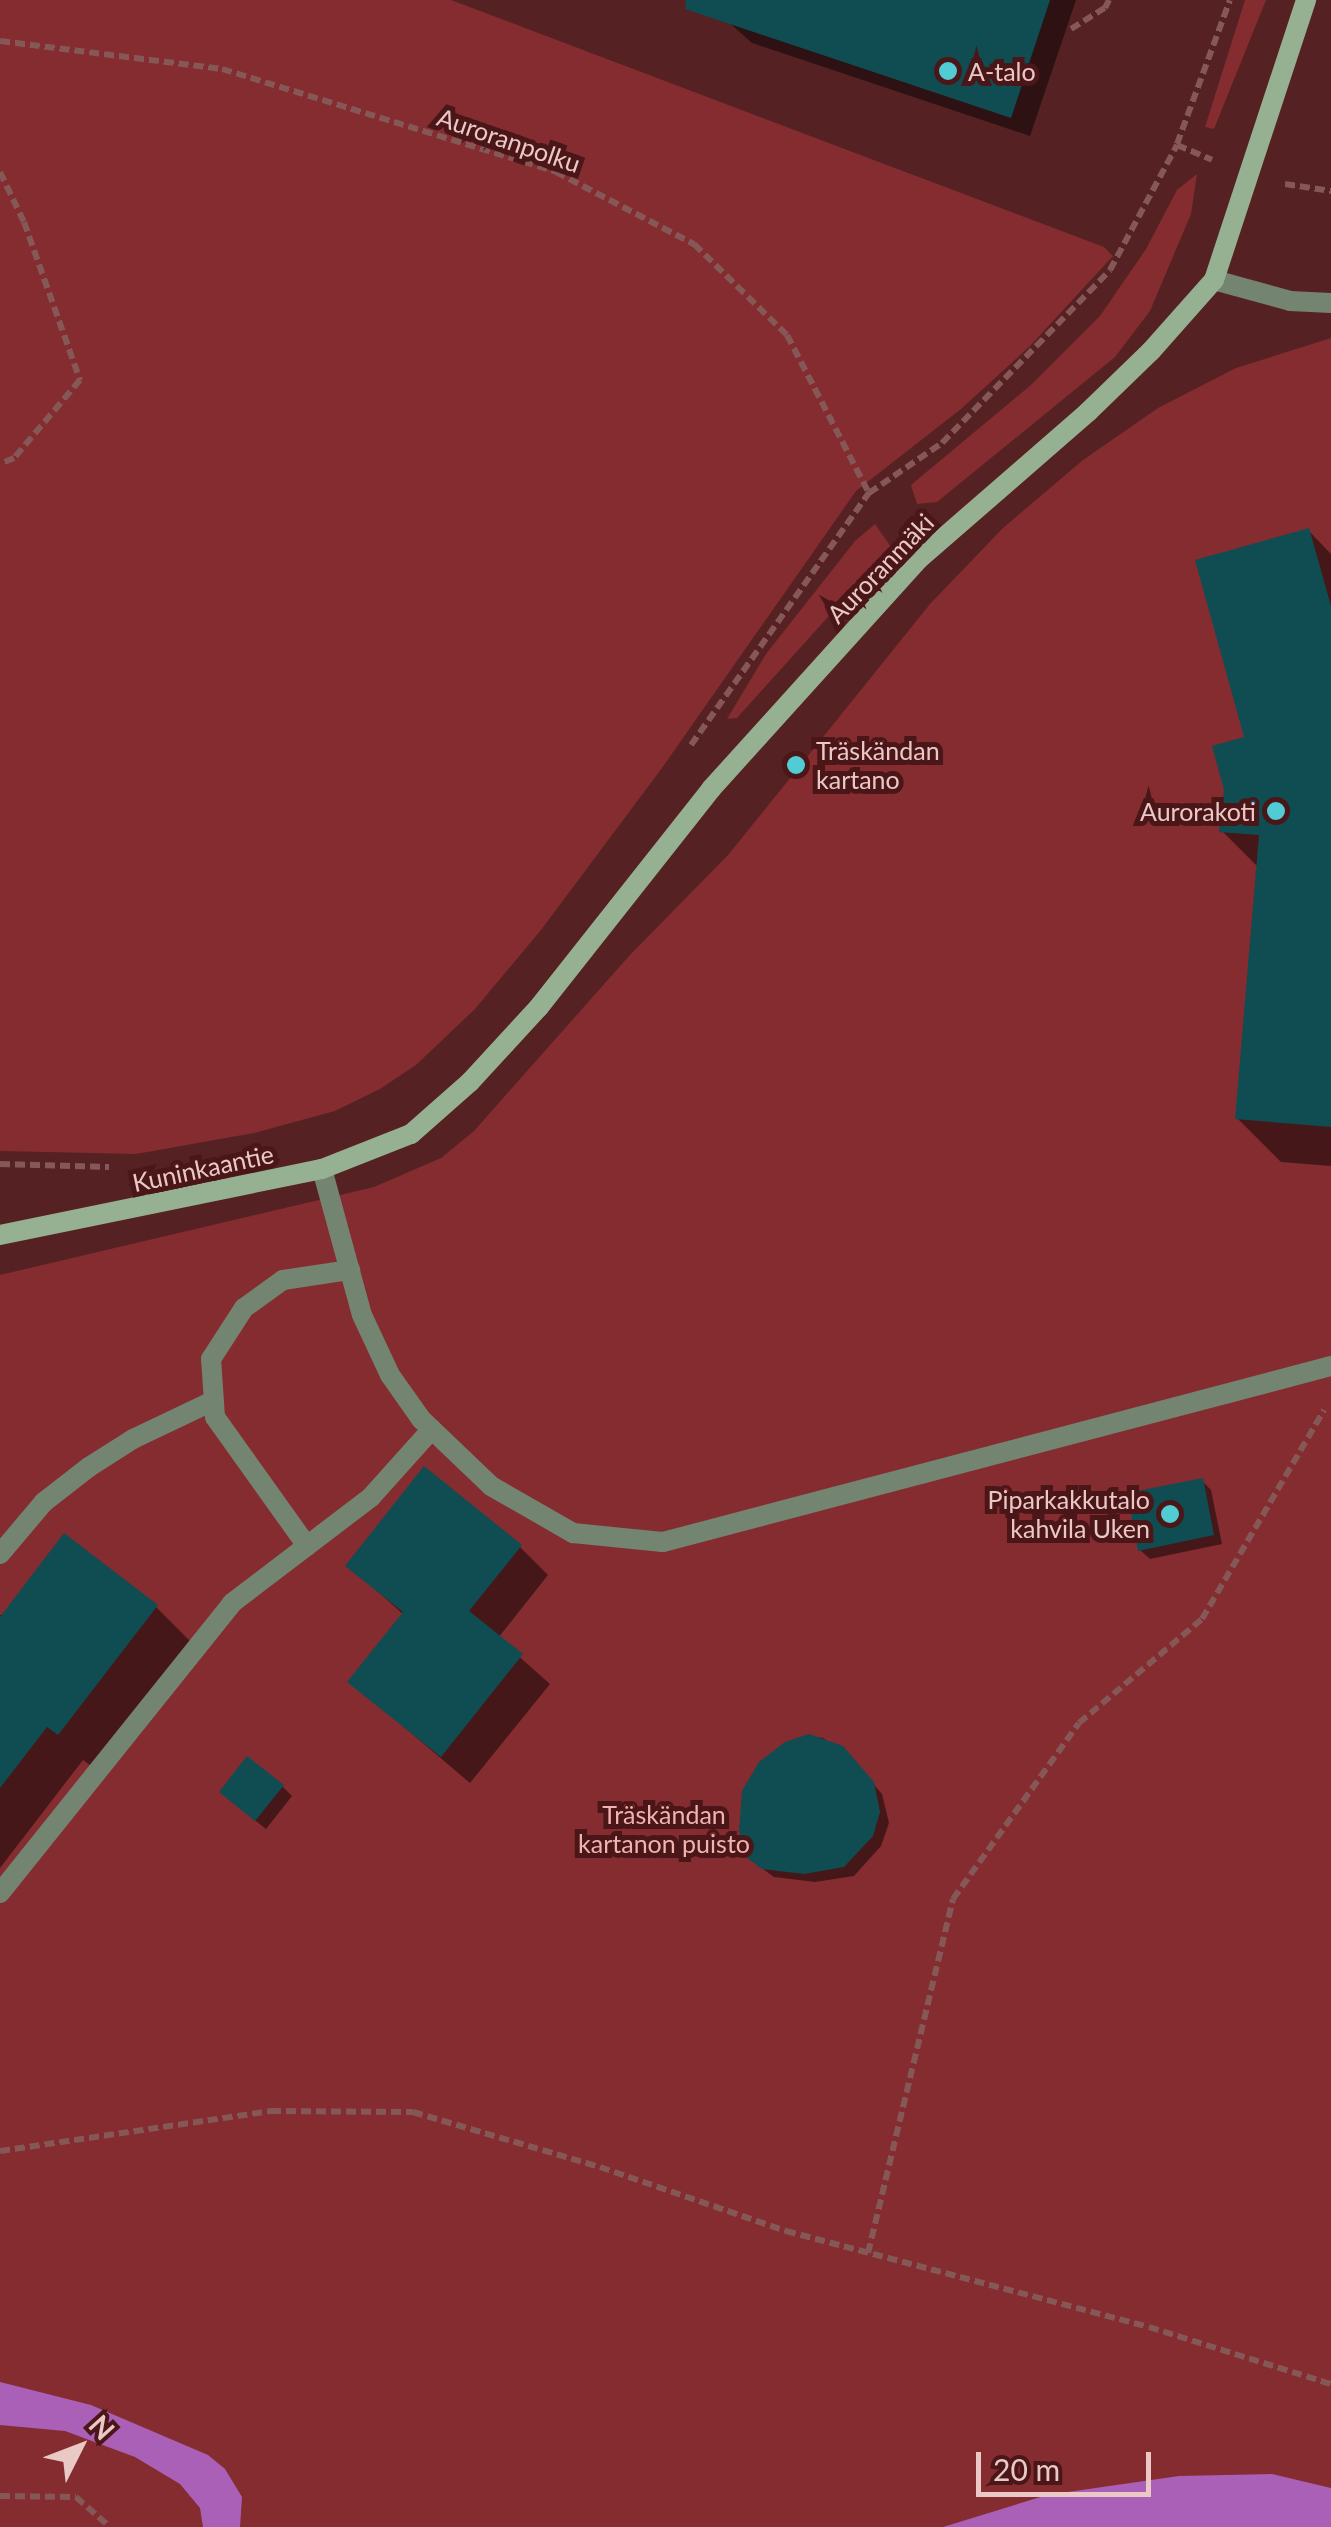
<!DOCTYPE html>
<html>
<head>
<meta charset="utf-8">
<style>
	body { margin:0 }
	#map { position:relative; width:1331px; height:2527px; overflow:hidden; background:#562122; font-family:Lato,sans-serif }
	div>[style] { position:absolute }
	.green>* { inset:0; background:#842c2f }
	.water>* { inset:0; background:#ab60b7 }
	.shadow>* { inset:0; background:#0007 }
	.building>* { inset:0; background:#0f4d52 }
	.path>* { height:6px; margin-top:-3px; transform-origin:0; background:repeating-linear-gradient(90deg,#865757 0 10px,transparent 0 15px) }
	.lane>* { height:20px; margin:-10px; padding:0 10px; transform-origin:10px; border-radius:10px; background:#738470 }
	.street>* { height:20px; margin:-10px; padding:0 10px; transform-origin:10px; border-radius:10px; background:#738470 }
	.secondary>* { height:20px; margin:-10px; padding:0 10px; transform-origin:10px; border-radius:10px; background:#95b192 }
	.dots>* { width:28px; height:28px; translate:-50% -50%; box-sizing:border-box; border:5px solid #4a1618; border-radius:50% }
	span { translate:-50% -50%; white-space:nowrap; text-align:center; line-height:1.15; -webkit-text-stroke:10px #4a1618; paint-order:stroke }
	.poi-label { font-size:25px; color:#eac8c6 }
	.left { translate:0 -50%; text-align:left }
	.right { translate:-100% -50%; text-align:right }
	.street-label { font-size:25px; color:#eac8c6 }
	.park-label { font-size:25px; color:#f0b3b0 }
	.north { position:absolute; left:30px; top:2397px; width:100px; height:100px; -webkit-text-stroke:8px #4a1618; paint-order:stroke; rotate:48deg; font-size:28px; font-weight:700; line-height:40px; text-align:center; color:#eac8c6 }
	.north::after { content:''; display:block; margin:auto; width:35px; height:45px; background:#eac8c6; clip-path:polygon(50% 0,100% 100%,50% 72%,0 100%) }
	.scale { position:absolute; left:976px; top:2452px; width:175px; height:45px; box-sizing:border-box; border:5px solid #eac8c6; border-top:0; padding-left:12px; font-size:30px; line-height:35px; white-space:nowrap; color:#eac8c6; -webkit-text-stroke:8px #4a1618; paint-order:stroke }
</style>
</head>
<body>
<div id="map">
	<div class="green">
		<div style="clip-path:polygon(0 0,451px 0,1104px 247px,1113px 256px,1030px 346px,961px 409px,856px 491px,662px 768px,541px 930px,475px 1009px,416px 1065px,380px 1089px,335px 1111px,254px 1133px,136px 1154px,0 1151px)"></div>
		<div style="clip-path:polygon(1245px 0,1266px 0,1214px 129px,1205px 127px)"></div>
		<div style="clip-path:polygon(1197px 174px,1191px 214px,1150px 311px,1115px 357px,937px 502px,917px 504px,911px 485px,1031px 385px,1100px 316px,1146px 249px,1177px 190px)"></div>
		<div style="clip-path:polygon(1331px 338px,1331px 2527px,0 2527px,0 1275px,374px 1187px,441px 1158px,474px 1131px,629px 956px,729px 854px,930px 604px,1003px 528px,1083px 460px,1158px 408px,1236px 368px)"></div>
		<div style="clip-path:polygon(875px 524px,891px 547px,737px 718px,727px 719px,766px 654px,855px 541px)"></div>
	</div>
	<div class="water">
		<div style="clip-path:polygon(0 2382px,91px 2405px,208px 2455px,225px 2469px,242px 2497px,240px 2527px,203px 2527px,200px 2508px,180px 2484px,135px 2457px,65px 2431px,0 2425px)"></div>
		<div style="clip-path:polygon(1272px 2474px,1331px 2488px,1331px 2527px,943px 2527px,1047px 2495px,1179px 2476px)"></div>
	</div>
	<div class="shadow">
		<div style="clip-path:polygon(704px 0,1076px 0,1030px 136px,752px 43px)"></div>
		<div style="clip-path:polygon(1308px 530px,1331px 554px,1331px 1166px,1281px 1162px,1237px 1118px,1259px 868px,1222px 831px)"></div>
		<div style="clip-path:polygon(1202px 1481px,1211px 1490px,1222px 1544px,1150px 1559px,1140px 1550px)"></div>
		<div style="clip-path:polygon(520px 1547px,548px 1575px,498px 1638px,550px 1684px,470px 1783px,351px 1682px,404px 1615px,348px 1565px)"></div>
		<div style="clip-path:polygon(156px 1607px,191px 1642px,94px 1768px,83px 1760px,0 1868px,0 1615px)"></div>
		<div style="clip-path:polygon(809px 1736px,823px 1738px,852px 1759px,882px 1794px,889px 1823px,881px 1846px,854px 1876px,815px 1882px,774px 1877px,759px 1866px)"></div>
		<div style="clip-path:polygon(282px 1786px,292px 1796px,266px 1829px,231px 1801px)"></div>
	</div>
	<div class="building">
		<div style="clip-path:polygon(686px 0,1050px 0,1011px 118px,685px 9px)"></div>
		<div style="clip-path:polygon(1309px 528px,1331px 606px,1331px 1127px,1235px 1119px,1259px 835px,1219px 832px,1224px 790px,1212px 746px,1244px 737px,1195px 560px)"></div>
		<div style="clip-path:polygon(424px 1466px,522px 1545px,469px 1611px,523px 1654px,441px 1757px,347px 1682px,403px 1612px,345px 1566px)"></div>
		<div style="clip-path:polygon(1203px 1478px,1214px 1535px,1138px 1551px,1127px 1493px)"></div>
		<div style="clip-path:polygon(64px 1533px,158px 1605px,58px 1735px,47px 1727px,0 1788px,0 1617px)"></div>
		<div style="clip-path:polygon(809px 1734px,843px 1746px,874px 1782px,880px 1812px,873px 1836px,844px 1867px,804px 1874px,762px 1869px,746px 1857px,739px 1831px,742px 1791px,759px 1762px,785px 1742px)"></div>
		<div style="clip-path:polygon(247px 1756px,284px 1785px,255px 1821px,219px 1792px)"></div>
	</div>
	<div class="path">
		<div style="left:1071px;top:29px;width:40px;rotate:-32deg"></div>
		<div style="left:1105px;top:8px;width:9px;rotate:-63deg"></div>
		<div style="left:0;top:41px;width:224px;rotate:7.2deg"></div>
		<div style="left:222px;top:69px;width:350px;rotate:17.1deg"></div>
		<div style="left:556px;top:172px;width:156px;rotate:27.6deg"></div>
		<div style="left:694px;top:244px;width:130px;rotate:44.4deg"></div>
		<div style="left:787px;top:335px;width:178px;rotate:62.6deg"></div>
		<div style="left:1177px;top:144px;width:153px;rotate:-69.8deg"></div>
		<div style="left:0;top:172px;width:55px;rotate:64.4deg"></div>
		<div style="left:24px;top:222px;width:168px;rotate:70.5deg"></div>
		<div style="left:80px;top:380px;width:102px;rotate:130.2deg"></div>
		<div style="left:14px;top:458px;width:15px;rotate:157deg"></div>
		<div style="left:1285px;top:184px;width:47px;rotate:8.7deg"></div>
		<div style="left:691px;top:745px;width:309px;rotate:-54.8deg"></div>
		<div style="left:869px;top:493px;width:88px;rotate:-34.4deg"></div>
		<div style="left:942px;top:443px;width:241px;rotate:-45.8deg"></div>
		<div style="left:1110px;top:270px;width:142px;rotate:-61.8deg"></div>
		<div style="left:1177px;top:145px;width:38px;rotate:23deg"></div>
		<div style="left:0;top:1164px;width:109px;rotate:1.6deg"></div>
		<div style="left:0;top:2151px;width:274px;rotate:-8.4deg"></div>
		<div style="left:271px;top:2111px;width:142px;rotate:0.4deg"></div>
		<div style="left:413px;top:2112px;width:195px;rotate:16.4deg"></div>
		<div style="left:600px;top:2167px;width:197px;rotate:19deg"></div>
		<div style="left:786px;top:2231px;width:375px;rotate:14.8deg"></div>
		<div style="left:1149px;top:2327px;width:191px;rotate:17.4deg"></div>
		<div style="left:868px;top:2253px;width:364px;rotate:-76.5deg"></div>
		<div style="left:953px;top:1899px;width:216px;rotate:-54.4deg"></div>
		<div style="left:1079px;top:1723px;width:161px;rotate:-40.2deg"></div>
		<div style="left:1202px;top:1619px;width:242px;rotate:-59.7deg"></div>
		<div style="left:0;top:2496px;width:76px;rotate:0.8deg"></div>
		<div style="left:76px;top:2497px;width:45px;rotate:41.4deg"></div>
	</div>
	<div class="lane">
		<div style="left:322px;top:1169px;width:151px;rotate:74.7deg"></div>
		<div style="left:362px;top:1315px;width:66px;rotate:65deg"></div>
		<div style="left:390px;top:1375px;width:54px;rotate:54.8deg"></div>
		<div style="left:421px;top:1419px;width:97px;rotate:43.7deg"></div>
		<div style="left:491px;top:1486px;width:95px;rotate:29.8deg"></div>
		<div style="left:573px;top:1533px;width:90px;rotate:5.7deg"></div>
		<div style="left:663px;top:1542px;width:691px;rotate:-14.76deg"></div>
		<div style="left:307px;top:1546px;width:158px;rotate:-125.5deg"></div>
		<div style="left:215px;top:1417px;width:58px;rotate:-93.9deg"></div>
		<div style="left:211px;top:1359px;width:61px;rotate:-57.1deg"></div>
		<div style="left:244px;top:1308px;width:48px;rotate:-35.7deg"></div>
		<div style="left:283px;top:1280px;width:68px;rotate:-8.5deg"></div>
		<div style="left:0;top:1554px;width:68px;rotate:-49.8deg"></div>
		<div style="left:44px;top:1502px;width:57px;rotate:-37.9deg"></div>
		<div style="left:89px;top:1467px;width:52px;rotate:-32.5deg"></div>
		<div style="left:133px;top:1439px;width:89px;rotate:-25.4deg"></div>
		<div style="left:0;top:1893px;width:371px;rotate:-51.3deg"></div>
		<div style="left:232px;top:1603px;width:175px;rotate:-37.3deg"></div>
		<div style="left:371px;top:1497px;width:91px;rotate:-48.1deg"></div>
	</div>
	<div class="street">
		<div style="left:1214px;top:280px;width:79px;rotate:15.4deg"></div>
		<div style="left:1290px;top:301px;width:41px;rotate:2.8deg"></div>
	</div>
	<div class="secondary">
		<div style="left:0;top:1235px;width:329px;rotate:-11.6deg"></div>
		<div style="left:322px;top:1169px;width:96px;rotate:-21.5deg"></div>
		<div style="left:411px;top:1134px;width:79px;rotate:-41.4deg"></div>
		<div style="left:470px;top:1082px;width:102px;rotate:-47.4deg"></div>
		<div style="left:539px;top:1007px;width:278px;rotate:-51.7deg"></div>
		<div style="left:711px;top:789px;width:310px;rotate:-47.9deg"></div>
		<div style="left:919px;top:559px;width:224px;rotate:-41deg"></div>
		<div style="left:1088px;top:412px;width:88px;rotate:-44.1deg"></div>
		<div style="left:1151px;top:351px;width:95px;rotate:-48.4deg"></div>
		<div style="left:1214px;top:280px;width:295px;rotate:-71.8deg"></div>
	</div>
	<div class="dots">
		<div style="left:948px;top:71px;background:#51ccd5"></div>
		<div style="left:796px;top:765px;background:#51ccd5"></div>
		<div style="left:1276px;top:811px;background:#51ccd5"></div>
		<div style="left:1170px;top:1514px;background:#51ccd5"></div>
	</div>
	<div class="poi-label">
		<span class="left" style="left:968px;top:71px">A-talo</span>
		<span class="left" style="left:816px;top:765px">Träskändan<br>kartano</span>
		<span class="right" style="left:1256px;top:811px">Aurorakoti</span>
		<span class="right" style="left:1150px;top:1514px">Piparkakkutalo<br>kahvila Uken</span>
	</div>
	<div class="street-label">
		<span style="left:509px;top:140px;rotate:19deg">Auroranpolku</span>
		<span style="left:880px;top:568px;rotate:-46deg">Auroranmäki</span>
		<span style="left:203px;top:1168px;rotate:-12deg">Kuninkaantie</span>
	</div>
	<div class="park-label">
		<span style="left:664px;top:1829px">Träskändan<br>kartanon puisto</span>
	</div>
	<div class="north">N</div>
	<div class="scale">20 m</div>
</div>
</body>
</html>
